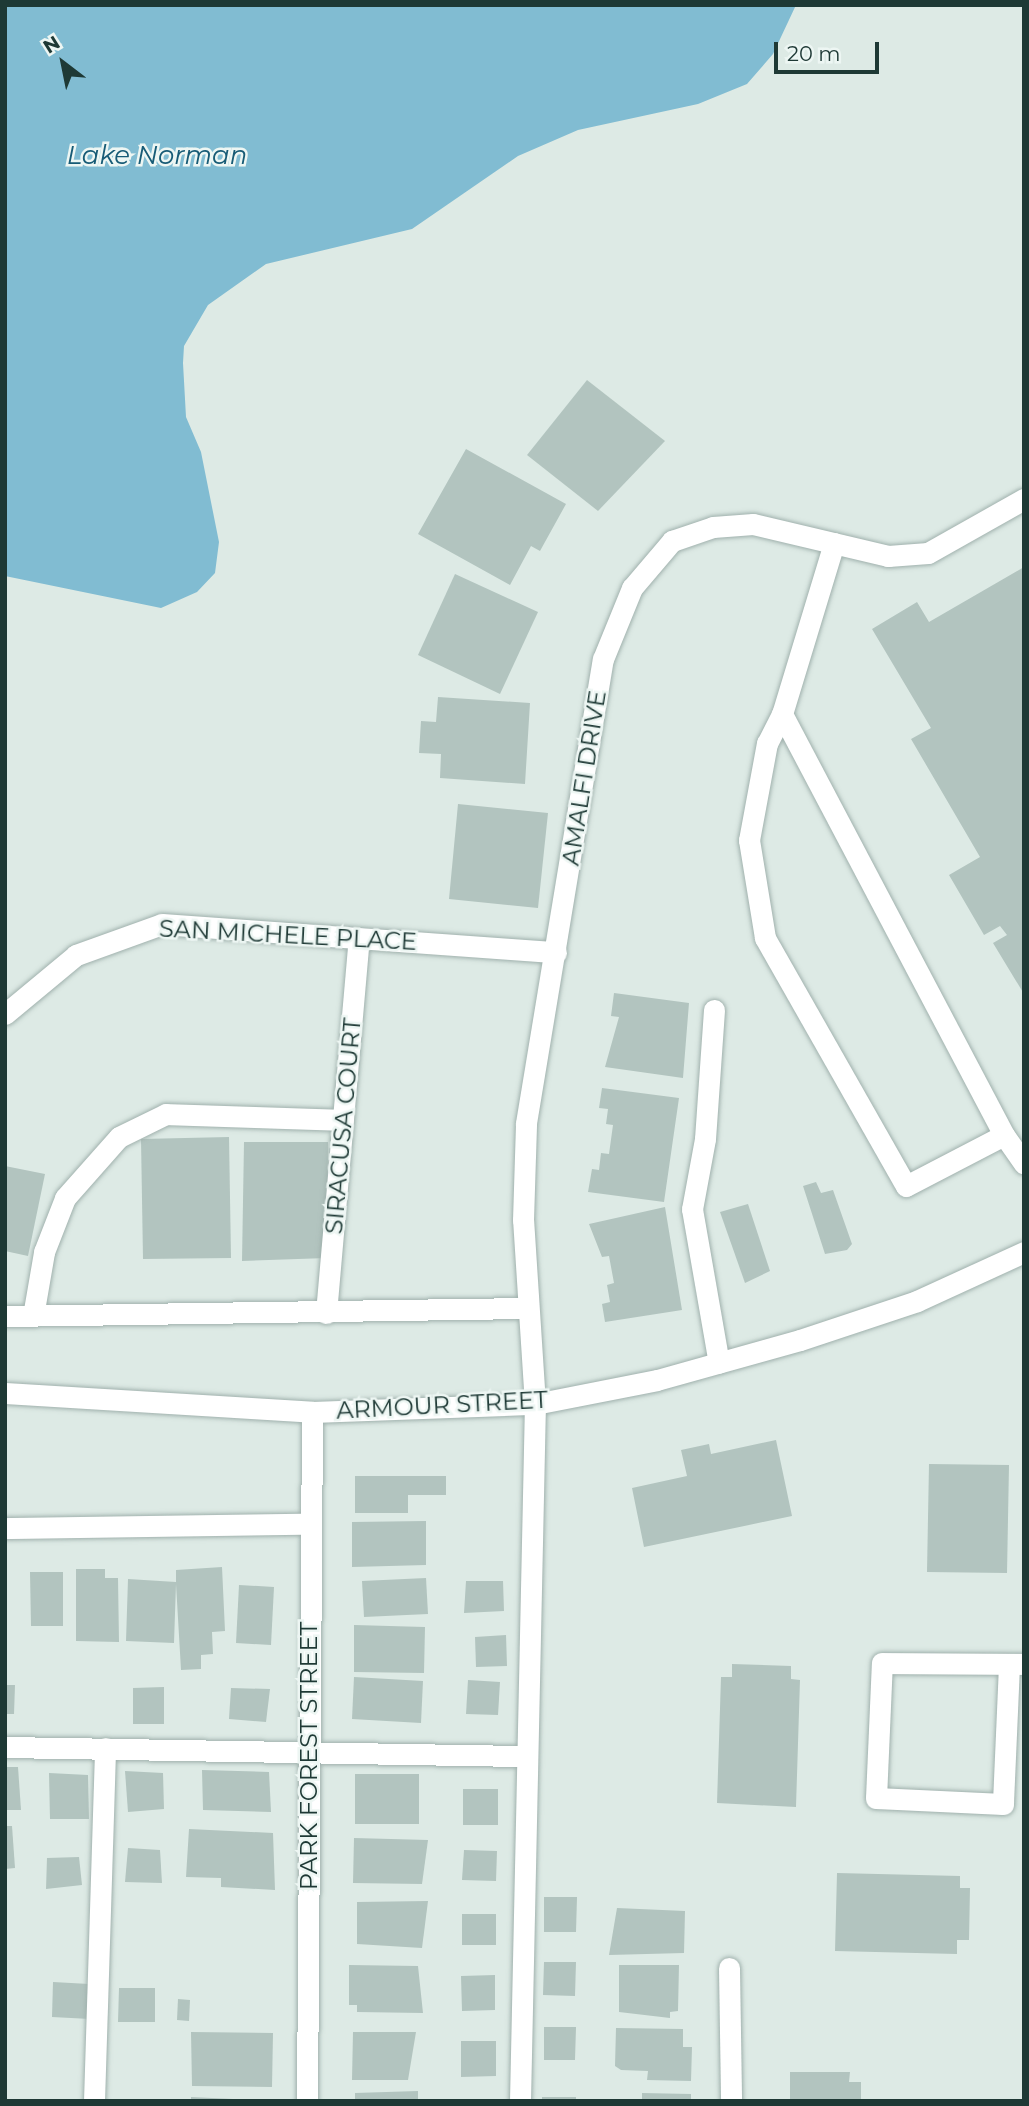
<!DOCTYPE html>
<html>
<head>
<meta charset="utf-8">
<style>
	body { margin:0 }
	#map { position:relative; width:1029px; height:2106px; overflow:hidden; background:#ddeae5; font-family:Montserrat,sans-serif }
	div>[style] { position:absolute }
	.water>* { inset:0; background:#81bcd2 }
	.building>* { inset:0; background:#b2c4bf }
	.roads { filter:drop-shadow(0 0 2px #a0b1ad) drop-shadow(0 0 2px #a0b1ad) }
	.service>* { height:21px; margin:-10.5px; padding:0 10.5px; transform-origin:10.5px; border-radius:10.5px; background:#fff }
	.minor>* { height:21px; margin:-10.5px; padding:0 10.5px; transform-origin:10.5px; border-radius:10.5px; background:#fff }
	span { translate:-50% -50%; white-space:nowrap; text-align:center; line-height:1.15; -webkit-text-stroke:5px #edf6f3; paint-order:stroke }
	.street-label { font-size:24px; color:#1e3935 }
	.water-label { font-size:26px; color:#175b76; font-style:italic }
	.frame { position:absolute; inset:0; border:7px solid #1e3935; pointer-events:none }
	.north { position:absolute; left:28px; top:28px; width:70px; height:70px; -webkit-text-stroke:5px #edf6f3; paint-order:stroke; rotate:328deg; font-size:19px; font-weight:700; line-height:28px; text-align:center; color:#1e3935 }
	.north::after { content:''; display:block; margin:auto; width:24px; height:32px; background:#1e3935; clip-path:polygon(50% 0,100% 100%,50% 72%,0 100%) }
	.scale { position:absolute; left:774px; top:42px; width:105px; height:32px; box-sizing:border-box; border:4px solid #1e3935; border-top:0; padding-left:9px; font-size:21px; line-height:24px; white-space:nowrap; color:#1e3935; -webkit-text-stroke:5px #edf6f3; paint-order:stroke }
</style>
</head>
<body>
<div id="map">
	<div class="water">
		<div style="clip-path:polygon(5px 5px,796px 5px,773px 54px,747px 84px,698px 104px,578px 130px,518px 156px,412px 229px,266px 264px,208px 305px,184px 346px,183px 363px,186px 417px,201px 452px,219px 542px,215px 573px,197px 592px,161px 608px,5px 576px)"></div>
	</div>
	<div class="building">
		<div style="clip-path:polygon(587px 380px,665px 441px,598px 511px,527px 455px)"></div>
		<div style="clip-path:polygon(466px 449px,566px 504px,540px 551px,531px 546px,510px 585px,418px 534px)"></div>
		<div style="clip-path:polygon(1024px 567px,1024px 994px,993px 943px,1007px 935px,1000px 926px,984px 935px,949px 875px,980px 857px,911px 739px,931px 728px,872px 629px,917px 602px,929px 622px)"></div>
		<div style="clip-path:polygon(455px 574px,538px 612px,500px 694px,418px 655px)"></div>
		<div style="clip-path:polygon(438px 697px,530px 703px,525px 784px,440px 778px,441px 754px,419px 753px,421px 721px,436px 722px)"></div>
		<div style="clip-path:polygon(458px 804px,548px 813px,538px 908px,449px 899px)"></div>
		<div style="clip-path:polygon(614px 993px,689px 1003px,683px 1078px,605px 1067px,619px 1017px,611px 1016px)"></div>
		<div style="clip-path:polygon(602px 1088px,679px 1098px,664px 1202px,588px 1192px,592px 1169px,599px 1170px,601px 1153px,609px 1154px,613px 1125px,606px 1124px,608px 1109px,599px 1108px)"></div>
		<div style="clip-path:polygon(229px 1137px,231px 1258px,143px 1259px,141px 1139px)"></div>
		<div style="clip-path:polygon(244px 1142px,328px 1142px,327px 1258px,242px 1261px)"></div>
		<div style="clip-path:polygon(5px 1166px,45px 1174px,28px 1256px,5px 1251px)"></div>
		<div style="clip-path:polygon(816px 1182px,821px 1193px,833px 1190px,852px 1244px,847px 1250px,825px 1254px,803px 1186px)"></div>
		<div style="clip-path:polygon(748px 1204px,770px 1271px,745px 1283px,720px 1212px)"></div>
		<div style="clip-path:polygon(665px 1207px,682px 1310px,605px 1322px,602px 1304px,610px 1302px,607px 1285px,614px 1283px,609px 1256px,602px 1257px,589px 1224px)"></div>
		<div style="clip-path:polygon(776px 1440px,792px 1516px,644px 1547px,632px 1488px,687px 1476px,681px 1450px,709px 1444px,711px 1454px)"></div>
		<div style="clip-path:polygon(929px 1464px,1009px 1465px,1007px 1573px,927px 1572px)"></div>
		<div style="clip-path:polygon(355px 1476px,446px 1476px,446px 1495px,408px 1495px,408px 1513px,355px 1513px)"></div>
		<div style="clip-path:polygon(426px 1521px,426px 1565px,352px 1567px,352px 1522px)"></div>
		<div style="clip-path:polygon(222px 1567px,225px 1631px,212px 1632px,213px 1654px,201px 1655px,201px 1669px,181px 1670px,176px 1584px,174px 1643px,126px 1641px,128px 1579px,176px 1582px,176px 1570px)"></div>
		<div style="clip-path:polygon(76px 1569px,105px 1569px,105px 1578px,118px 1578px,119px 1642px,76px 1641px)"></div>
		<div style="clip-path:polygon(30px 1572px,63px 1572px,63px 1626px,31px 1626px)"></div>
		<div style="clip-path:polygon(426px 1578px,428px 1614px,364px 1617px,362px 1581px)"></div>
		<div style="clip-path:polygon(466px 1581px,503px 1581px,504px 1611px,464px 1613px)"></div>
		<div style="clip-path:polygon(239px 1585px,274px 1587px,271px 1645px,236px 1643px)"></div>
		<div style="clip-path:polygon(354px 1625px,425px 1627px,424px 1673px,354px 1672px)"></div>
		<div style="clip-path:polygon(506px 1635px,507px 1666px,476px 1667px,475px 1637px)"></div>
		<div style="clip-path:polygon(732px 1664px,791px 1666px,791px 1679px,800px 1680px,796px 1807px,717px 1803px,721px 1677px,732px 1677px)"></div>
		<div style="clip-path:polygon(354px 1677px,423px 1681px,421px 1723px,352px 1719px)"></div>
		<div style="clip-path:polygon(468px 1680px,500px 1682px,498px 1715px,466px 1714px)"></div>
		<div style="clip-path:polygon(5px 1685px,15px 1685px,14px 1714px,5px 1714px)"></div>
		<div style="clip-path:polygon(164px 1687px,164px 1724px,133px 1724px,133px 1688px)"></div>
		<div style="clip-path:polygon(231px 1688px,270px 1689px,266px 1722px,229px 1719px)"></div>
		<div style="clip-path:polygon(5px 1767px,18px 1767px,21px 1810px,5px 1810px)"></div>
		<div style="clip-path:polygon(202px 1770px,269px 1772px,271px 1812px,203px 1810px)"></div>
		<div style="clip-path:polygon(125px 1771px,163px 1773px,164px 1809px,128px 1812px)"></div>
		<div style="clip-path:polygon(49px 1773px,88px 1775px,89px 1819px,50px 1819px)"></div>
		<div style="clip-path:polygon(355px 1774px,419px 1774px,419px 1824px,355px 1824px)"></div>
		<div style="clip-path:polygon(463px 1789px,498px 1789px,498px 1825px,463px 1825px)"></div>
		<div style="clip-path:polygon(5px 1826px,12px 1826px,15px 1868px,5px 1869px)"></div>
		<div style="clip-path:polygon(189px 1829px,273px 1833px,275px 1890px,221px 1887px,221px 1878px,186px 1877px)"></div>
		<div style="clip-path:polygon(354px 1838px,428px 1840px,422px 1884px,353px 1883px)"></div>
		<div style="clip-path:polygon(128px 1848px,160px 1850px,162px 1883px,125px 1882px)"></div>
		<div style="clip-path:polygon(464px 1850px,497px 1851px,496px 1881px,462px 1880px)"></div>
		<div style="clip-path:polygon(79px 1857px,82px 1885px,46px 1889px,47px 1858px)"></div>
		<div style="clip-path:polygon(837px 1873px,960px 1876px,960px 1888px,970px 1888px,969px 1940px,957px 1940px,957px 1954px,835px 1951px)"></div>
		<div style="clip-path:polygon(544px 1897px,577px 1897px,576px 1932px,544px 1932px)"></div>
		<div style="clip-path:polygon(428px 1901px,422px 1948px,357px 1944px,357px 1902px)"></div>
		<div style="clip-path:polygon(617px 1908px,685px 1911px,684px 1953px,609px 1955px)"></div>
		<div style="clip-path:polygon(462px 1914px,496px 1914px,496px 1945px,462px 1945px)"></div>
		<div style="clip-path:polygon(544px 1962px,576px 1962px,575px 1996px,543px 1995px)"></div>
		<div style="clip-path:polygon(349px 1965px,418px 1966px,423px 2013px,357px 2012px,357px 2005px,349px 2005px)"></div>
		<div style="clip-path:polygon(619px 1965px,679px 1965px,678px 2011px,670px 2012px,670px 2018px,619px 2012px)"></div>
		<div style="clip-path:polygon(495px 1975px,495px 2010px,462px 2011px,461px 1976px)"></div>
		<div style="clip-path:polygon(53px 1982px,89px 1984px,90px 2019px,52px 2017px)"></div>
		<div style="clip-path:polygon(119px 1988px,155px 1988px,155px 2022px,118px 2022px)"></div>
		<div style="clip-path:polygon(178px 1999px,190px 2000px,189px 2021px,177px 2020px)"></div>
		<div style="clip-path:polygon(544px 2027px,576px 2027px,575px 2060px,544px 2060px)"></div>
		<div style="clip-path:polygon(616px 2028px,683px 2029px,683px 2047px,692px 2047px,691px 2081px,647px 2080px,648px 2071px,621px 2070px,615px 2066px)"></div>
		<div style="clip-path:polygon(191px 2032px,273px 2033px,272px 2087px,192px 2086px)"></div>
		<div style="clip-path:polygon(353px 2032px,416px 2032px,408px 2080px,352px 2080px)"></div>
		<div style="clip-path:polygon(461px 2041px,496px 2041px,496px 2076px,461px 2077px)"></div>
		<div style="clip-path:polygon(790px 2072px,850px 2072px,849px 2082px,861px 2082px,861px 2101px,790px 2101px)"></div>
		<div style="clip-path:polygon(418px 2091px,418px 2101px,355px 2101px,355px 2093px)"></div>
		<div style="clip-path:polygon(642px 2093px,691px 2094px,691px 2101px,642px 2101px)"></div>
		<div style="clip-path:polygon(191px 2097px,233px 2099px,232px 2101px,191px 2101px)"></div>
		<div style="clip-path:polygon(542px 2097px,576px 2097px,576px 2101px,542px 2101px)"></div>
	</div>
	<div class="roads">
		<div class="service">
			<div style="left:834px;top:543px;width:179px;rotate:106.9deg"></div>
			<div style="left:782px;top:714px;width:33px;rotate:117deg"></div>
			<div style="left:767px;top:743px;width:99px;rotate:100.5deg"></div>
			<div style="left:749px;top:840px;width:99px;rotate:80.7deg"></div>
			<div style="left:765px;top:938px;width:285px;rotate:60.4deg"></div>
			<div style="left:906px;top:1186px;width:110px;rotate:-27.5deg"></div>
			<div style="left:1004px;top:1135px;width:35px;rotate:55deg"></div>
			<div style="left:782px;top:714px;width:476px;rotate:62.2deg"></div>
			<div style="left:33px;top:1316px;width:65px;rotate:-80.2deg"></div>
			<div style="left:44px;top:1252px;width:58px;rotate:-68.7deg"></div>
			<div style="left:65px;top:1198px;width:81px;rotate:-48.5deg"></div>
			<div style="left:119px;top:1137px;width:52px;rotate:-26.1deg"></div>
			<div style="left:166px;top:1114px;width:177px;rotate:1.9deg"></div>
			<div style="left:94px;top:2101px;width:353px;rotate:-88.2deg"></div>
		</div>
		<div class="minor">
			<div style="left:714px;top:1010px;width:129px;rotate:94deg"></div>
			<div style="left:705px;top:1139px;width:71px;rotate:100.5deg"></div>
			<div style="left:692px;top:1209px;width:156px;rotate:80.1deg"></div>
			<div style="left:5px;top:1014px;width:92px;rotate:-39.7deg"></div>
			<div style="left:76px;top:955px;width:91px;rotate:-19.8deg"></div>
			<div style="left:162px;top:924px;width:395px;rotate:4.1deg"></div>
			<div style="left:326px;top:1313px;width:376px;rotate:-85deg"></div>
			<div style="left:5px;top:1316px;width:522px;rotate:-0.88deg"></div>
			<div style="left:5px;top:1393px;width:308px;rotate:3.5deg"></div>
			<div style="left:312px;top:1412px;width:223px;rotate:-2.1deg"></div>
			<div style="left:535px;top:1404px;width:124px;rotate:-11.1deg"></div>
			<div style="left:657px;top:1380px;width:148px;rotate:-15.6deg"></div>
			<div style="left:800px;top:1340px;width:123px;rotate:-18.4deg"></div>
			<div style="left:917px;top:1301px;width:118px;rotate:-24.6deg"></div>
			<div style="left:5px;top:1528px;width:303px;rotate:-0.8deg"></div>
			<div style="left:1009px;top:1665px;width:139px;rotate:92.5deg"></div>
			<div style="left:1003px;top:1804px;width:127px;rotate:-177.3deg"></div>
			<div style="left:876px;top:1798px;width:135px;rotate:-87.5deg"></div>
			<div style="left:882px;top:1663px;width:142px;rotate:0.4deg"></div>
			<div style="left:5px;top:1747px;width:518px;rotate:1deg"></div>
			<div style="left:729px;top:1968px;width:133px;rotate:89.1deg"></div>
			<div style="left:307px;top:2101px;width:689px;rotate:-89.58deg"></div>
			<div style="left:520px;top:2101px;width:697px;rotate:-88.77deg"></div>
			<div style="left:535px;top:1404px;width:184px;rotate:-93.7deg"></div>
			<div style="left:523px;top:1220px;width:97px;rotate:-88.2deg"></div>
			<div style="left:526px;top:1123px;width:470px;rotate:-80.6deg"></div>
			<div style="left:603px;top:659px;width:77px;rotate:-67.8deg"></div>
			<div style="left:632px;top:588px;width:62px;rotate:-49.6deg"></div>
			<div style="left:672px;top:541px;width:43px;rotate:-18.9deg"></div>
			<div style="left:713px;top:527px;width:40px;rotate:-4.3deg"></div>
			<div style="left:753px;top:524px;width:139px;rotate:13.3deg"></div>
			<div style="left:888px;top:556px;width:40px;rotate:-4.3deg"></div>
			<div style="left:928px;top:553px;width:110px;rotate:-29.4deg"></div>
		</div>
	</div>
	<div class="street-label">
		<span style="left:584px;top:778px;rotate:-81deg">AMALFI DRIVE</span>
		<span style="left:288px;top:935px;rotate:3deg">SAN MICHELE PLACE</span>
		<span style="left:343px;top:1126px;rotate:-85deg">SIRACUSA COURT</span>
		<span style="left:442px;top:1405px;rotate:-3deg">ARMOUR STREET</span>
		<span style="left:309px;top:1756px;rotate:-90deg">PARK FOREST STREET</span>
	</div>
	<div class="water-label">
		<span style="left:157px;top:156px">Lake Norman</span>
	</div>
	<div class="frame"></div>
	<div class="north">N</div>
	<div class="scale">20 m</div>
</div>
</body>
</html>
